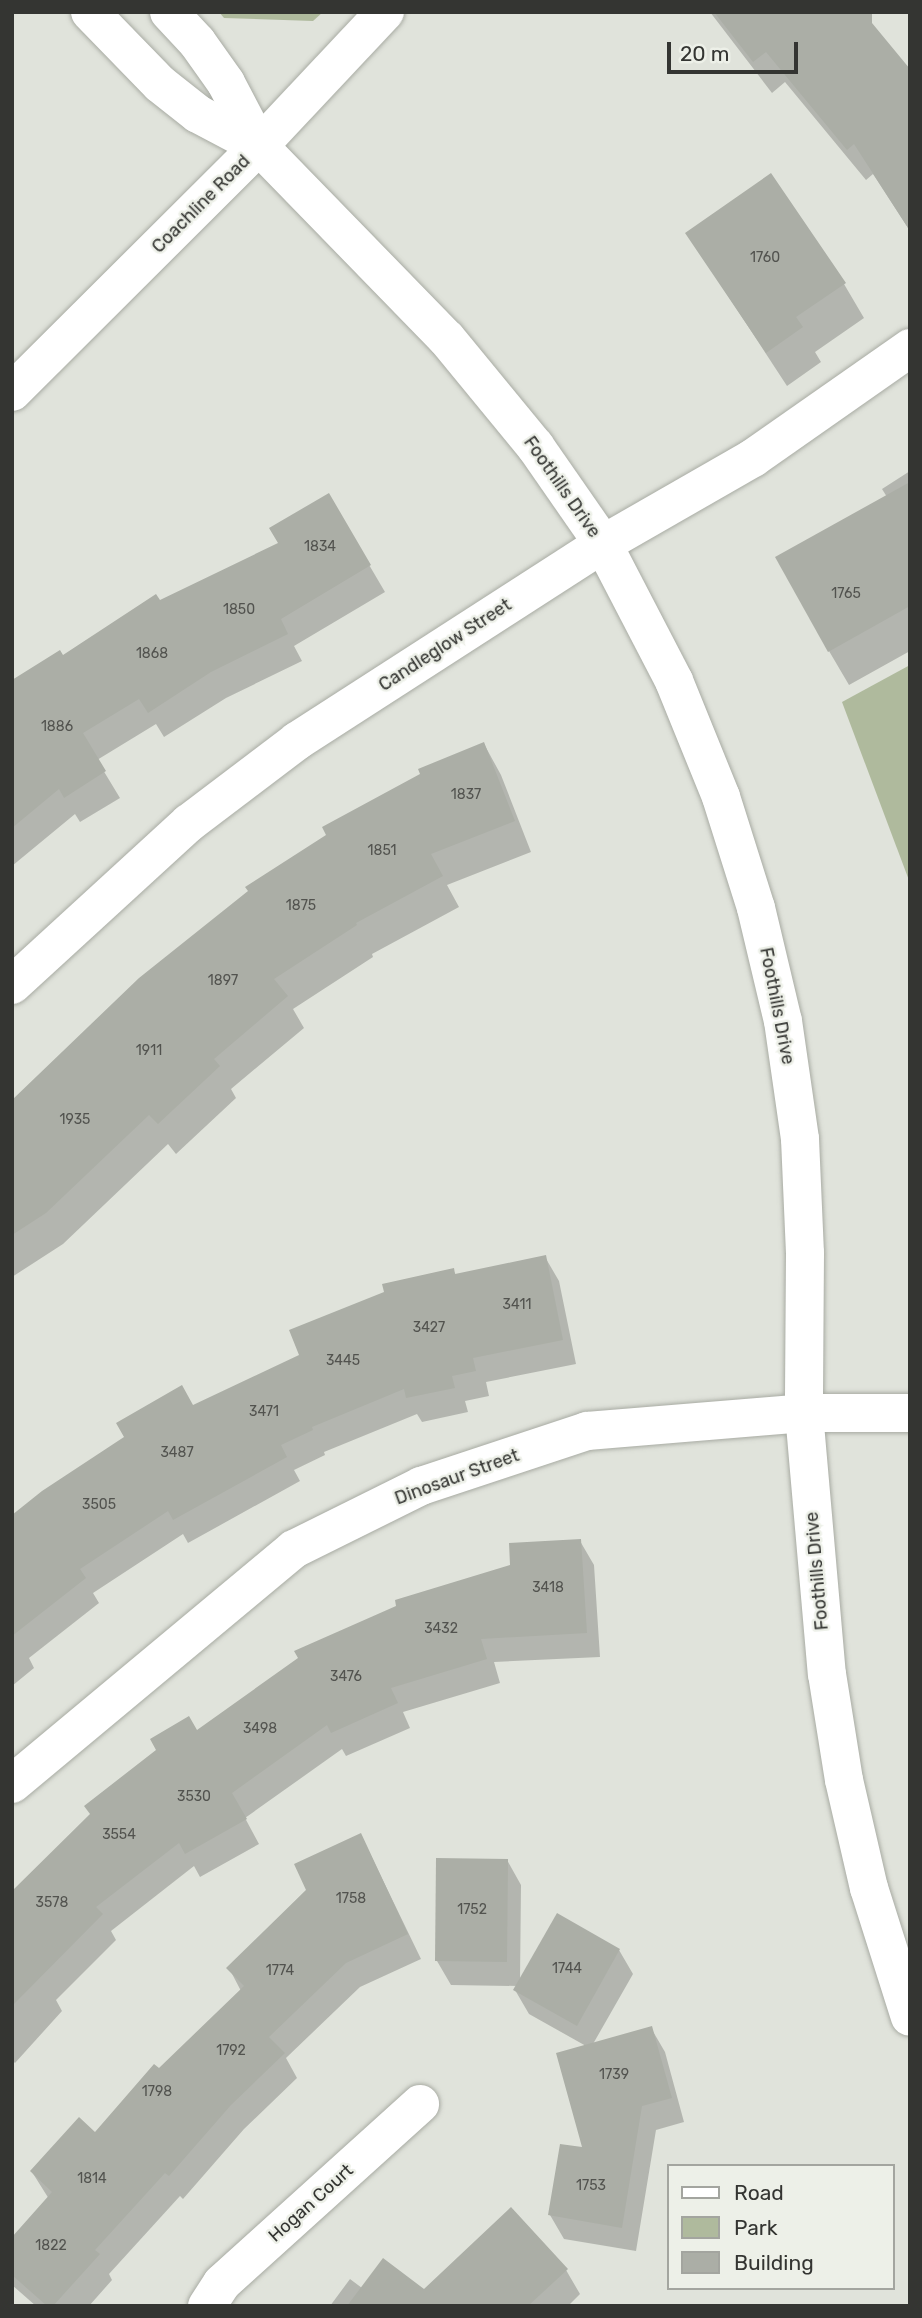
<!DOCTYPE html>
<html>
<head>
<meta charset="utf-8">
<style>
	body { margin:0 }
	#map { position:relative; width:922px; height:2318px; overflow:hidden; background:#e0e3db; font-family:Rubik,sans-serif }
	div>[style] { position:absolute }
	.green>* { inset:0; background:#afba9d }
	.shadow>* { inset:0; background:#0003 }
	.building>* { inset:0; background:#abaea6 }
	.roads { filter:drop-shadow(0 0 2px #a8aba3) drop-shadow(0 0 2px #a8aba3) }
	.street>* { height:38px; margin:-19px; padding:0 19px; transform-origin:19px; border-radius:19px; background:#fff }
	.secondary>* { height:38px; margin:-19px; padding:0 19px; transform-origin:19px; border-radius:19px; background:#fff }
	span { translate:-50% -50%; white-space:nowrap; text-align:center; line-height:1.15; -webkit-text-stroke:5px #edf0e8; paint-order:stroke }
	.number-label { font-size:14px; color:#52534f }
	.number-label span { -webkit-text-stroke-width:0 }
	.street-label { font-size:18px; color:#343532 }
	.frame { position:absolute; inset:0; border:14px solid #343532; pointer-events:none }
	.legend { position:absolute; left:667px; top:2164px; width:228px; height:126px; box-sizing:border-box; background:#edf0e8; border:2px solid #a3a59f; margin:0; padding:9px 12px; list-style:none; font-size:21px; color:#343532 }
	.legend li { display:flex; align-items:center; gap:14px; height:35px }
	.legend b { width:35px; border:2px solid #a3a59f }
	.scale { position:absolute; left:667px; top:42px; width:131px; height:32px; box-sizing:border-box; border:4px solid #343532; border-top:0; padding-left:9px; font-size:21px; line-height:24px; white-space:nowrap; color:#343532; -webkit-text-stroke:5px #edf0e8; paint-order:stroke }
</style>
</head>
<body>
<div id="map">
	<div class="green">
		<div style="clip-path:polygon(219px 12px,323px 12px,313px 21px,224px 18px)"></div>
		<div style="clip-path:polygon(910px 665px,910px 883px,842px 702px)"></div>
	</div>
	<div class="shadow">
		<div style="clip-path:polygon(710px 12px,850px 12px,910px 72px,910px 231px,873px 174px,866px 180px,785px 82px,772px 93px)"></div>
		<div style="clip-path:polygon(687px 233px,844px 284px,864px 318px,815px 352px,821px 362px,787px 386px)"></div>
		<div style="clip-path:polygon(910px 471px,910px 651px,849px 685px,829px 651px,887px 497px,882px 489px)"></div>
		<div style="clip-path:polygon(328px 495px,385px 592px,294px 646px,302px 661px,226px 698px,164px 737px,156px 724px,97px 760px,120px 798px,80px 822px,75px 814px,12px 866px,12px 718px,62px 657px,159px 603px,280px 544px)"></div>
		<div style="clip-path:polygon(484px 744px,501px 775px,531px 852px,447px 885px,459px 907px,372px 954px,373px 957px,293px 1009px,304px 1028px,231px 1089px,236px 1098px,176px 1154px,168px 1144px,63px 1244px,12px 1277px,12px 1102px)"></div>
		<div style="clip-path:polygon(545px 1257px,559px 1281px,576px 1364px,486px 1382px,489px 1396px,465px 1401px,468px 1412px,422px 1422px,417px 1414px,324px 1452px,325px 1455px,294px 1470px,300px 1481px,188px 1543px,183px 1534px,93px 1593px,99px 1603px,29px 1658px,34px 1668px,12px 1686px,12px 1517px,193px 1407px,301px 1355px,453px 1270px,456px 1275px)"></div>
		<div style="clip-path:polygon(580px 1541px,594px 1565px,600px 1657px,494px 1662px,500px 1683px,403px 1712px,410px 1728px,346px 1756px,342px 1749px,245px 1818px,259px 1844px,200px 1877px,194px 1866px,111px 1931px,116px 1940px,56px 2000px,62px 2011px,15px 2063px,12px 2060px,12px 1893px,197px 1733px,512px 1566px)"></div>
		<div style="clip-path:polygon(361px 1835px,421px 1959px,360px 1987px,286px 2058px,297px 2078px,244px 2129px,183px 2199px,180px 2196px,109px 2274px,112px 2280px,89px 2306px,36px 2306px,12px 2285px,12px 2239px,49px 2199px,32px 2172px,95px 2134px,241px 1991px,229px 1968px)"></div>
		<div style="clip-path:polygon(507px 1860px,521px 1885px,520px 1981px,619px 1950px,633px 1974px,593px 2044px,651px 2028px,665px 2052px,684px 2122px,656px 2130px,636px 2251px,564px 2239px,550px 2215px,584px 2149px,586px 2046px,529px 2014px,515px 1990px,518px 1986px,451px 1985px,437px 1961px)"></div>
		<div style="clip-path:polygon(566px 2270px,580px 2294px,568px 2306px,330px 2306px,350px 2279px,362px 2288px,424px 2291px)"></div>
	</div>
	<div class="building">
		<div style="clip-path:polygon(714px 12px,872px 12px,872px 23px,910px 69px,910px 231px,854px 144px,847px 150px,766px 52px,753px 62px)"></div>
		<div style="clip-path:polygon(771px 173px,846px 283px,796px 317px,803px 327px,766px 353px,685px 233px)"></div>
		<div style="clip-path:polygon(910px 482px,910px 606px,828px 652px,775px 557px)"></div>
		<div style="clip-path:polygon(329px 493px,371px 565px,281px 619px,288px 634px,211px 672px,148px 713px,139px 699px,83px 733px,106px 771px,64px 798px,59px 789px,12px 828px,12px 680px,60px 650px,63px 655px,156px 594px,160px 600px,278px 543px,269px 528px)"></div>
		<div style="clip-path:polygon(484px 742px,515px 821px,431px 854px,443px 876px,356px 923px,357px 925px,274px 979px,288px 996px,214px 1059px,220px 1066px,158px 1124px,149px 1115px,46px 1213px,12px 1235px,12px 1100px,139px 978px,248px 891px,245px 887px,326px 835px,322px 827px,420px 774px,418px 769px)"></div>
		<div style="clip-path:polygon(546px 1255px,563px 1340px,473px 1358px,476px 1371px,452px 1376px,455px 1388px,406px 1398px,404px 1389px,312px 1427px,313px 1430px,281px 1445px,287px 1457px,173px 1520px,168px 1511px,80px 1569px,86px 1578px,12px 1636px,12px 1515px,42px 1491px,124px 1437px,116px 1423px,182px 1385px,193px 1405px,299px 1355px,289px 1330px,384px 1292px,382px 1284px,454px 1268px,455px 1274px)"></div>
		<div style="clip-path:polygon(581px 1539px,587px 1633px,481px 1639px,487px 1659px,391px 1688px,398px 1703px,331px 1733px,327px 1725px,232px 1793px,247px 1819px,185px 1854px,179px 1843px,96px 1907px,103px 1914px,12px 2006px,12px 1891px,90px 1814px,84px 1806px,156px 1750px,150px 1739px,189px 1716px,197px 1730px,298px 1658px,294px 1651px,396px 1606px,395px 1600px,510px 1565px,509px 1543px)"></div>
		<div style="clip-path:polygon(361px 1833px,408px 1934px,346px 1963px,269px 2037px,285px 2053px,231px 2105px,169px 2176px,165px 2173px,95px 2250px,100px 2254px,53px 2306px,47px 2306px,12px 2275px,12px 2237px,52px 2192px,30px 2171px,79px 2117px,95px 2132px,154px 2064px,159px 2068px,244px 1986px,226px 1968px,306px 1890px,294px 1864px)"></div>
		<div style="clip-path:polygon(436px 1858px,508px 1859px,507px 1962px,435px 1961px)"></div>
		<div style="clip-path:polygon(557px 1913px,620px 1949px,577px 2026px,513px 1990px)"></div>
		<div style="clip-path:polygon(652px 2026px,672px 2098px,642px 2106px,622px 2228px,548px 2215px,560px 2144px,582px 2147px,556px 2053px)"></div>
		<div style="clip-path:polygon(511px 2207px,568px 2269px,528px 2306px,347px 2306px,383px 2258px,424px 2289px)"></div>
	</div>
	<div class="roads">
		<div class="street">
			<div style="left:90px;top:12px;width:100px;rotate:45.8deg"></div>
			<div style="left:160px;top:84px;width:48px;rotate:38.3deg"></div>
			<div style="left:198px;top:114px;width:69px;rotate:27.7deg"></div>
			<div style="left:169px;top:12px;width:41px;rotate:47deg"></div>
			<div style="left:197px;top:42px;width:50px;rotate:54.7deg"></div>
			<div style="left:226px;top:83px;width:71px;rotate:62.4deg"></div>
			<div style="left:12px;top:985px;width:240px;rotate:-42.5deg"></div>
			<div style="left:189px;top:823px;width:136px;rotate:-37.2deg"></div>
			<div style="left:297px;top:741px;width:364px;rotate:-32.8deg"></div>
			<div style="left:603px;top:544px;width:173px;rotate:-29.8deg"></div>
			<div style="left:753px;top:458px;width:192px;rotate:-35deg"></div>
			<div style="left:12px;top:1784px;width:367px;rotate:-39.8deg"></div>
			<div style="left:294px;top:1549px;width:142px;rotate:-26.4deg"></div>
			<div style="left:421px;top:1486px;width:175px;rotate:-18.3deg"></div>
			<div style="left:587px;top:1431px;width:218px;rotate:-4.7deg"></div>
			<div style="left:804px;top:1413px;width:106px"></div>
			<div style="left:207px;top:2306px;width:27px;rotate:-57deg"></div>
			<div style="left:222px;top:2283px;width:267px;rotate:-42.1deg"></div>
		</div>
		<div class="secondary">
			<div style="left:259px;top:146px;width:269px;rotate:45.8deg"></div>
			<div style="left:447px;top:339px;width:139px;rotate:50.6deg"></div>
			<div style="left:535px;top:446px;width:119px;rotate:55.2deg"></div>
			<div style="left:603px;top:544px;width:154px;rotate:62.6deg"></div>
			<div style="left:674px;top:681px;width:125px;rotate:67.9deg"></div>
			<div style="left:721px;top:797px;width:116px;rotate:72.5deg"></div>
			<div style="left:756px;top:908px;width:116px;rotate:76.6deg"></div>
			<div style="left:783px;top:1021px;width:119px;rotate:81.8deg"></div>
			<div style="left:800px;top:1139px;width:114px;rotate:87.5deg"></div>
			<div style="left:805px;top:1253px;width:160px;rotate:90.4deg"></div>
			<div style="left:804px;top:1413px;width:262px;rotate:85deg"></div>
			<div style="left:827px;top:1674px;width:107px;rotate:80.9deg"></div>
			<div style="left:844px;top:1780px;width:111px;rotate:77deg"></div>
			<div style="left:869px;top:1888px;width:135px;rotate:72.4deg"></div>
			<div style="left:12px;top:392px;width:349px;rotate:-44.9deg"></div>
			<div style="left:259px;top:146px;width:184px;rotate:-46.8deg"></div>
		</div>
	</div>
	<div class="number-label">
		<span style="left:765px;top:258px">1760</span>
		<span style="left:320px;top:547px">1834</span>
		<span style="left:846px;top:594px">1765</span>
		<span style="left:239px;top:610px">1850</span>
		<span style="left:152px;top:654px">1868</span>
		<span style="left:57px;top:727px">1886</span>
		<span style="left:466px;top:795px">1837</span>
		<span style="left:382px;top:851px">1851</span>
		<span style="left:301px;top:906px">1875</span>
		<span style="left:223px;top:981px">1897</span>
		<span style="left:149px;top:1051px">1911</span>
		<span style="left:75px;top:1120px">1935</span>
		<span style="left:517px;top:1305px">3411</span>
		<span style="left:429px;top:1328px">3427</span>
		<span style="left:343px;top:1361px">3445</span>
		<span style="left:264px;top:1412px">3471</span>
		<span style="left:177px;top:1453px">3487</span>
		<span style="left:99px;top:1505px">3505</span>
		<span style="left:548px;top:1588px">3418</span>
		<span style="left:441px;top:1629px">3432</span>
		<span style="left:346px;top:1677px">3476</span>
		<span style="left:260px;top:1729px">3498</span>
		<span style="left:194px;top:1797px">3530</span>
		<span style="left:119px;top:1835px">3554</span>
		<span style="left:351px;top:1899px">1758</span>
		<span style="left:52px;top:1903px">3578</span>
		<span style="left:472px;top:1910px">1752</span>
		<span style="left:567px;top:1969px">1744</span>
		<span style="left:280px;top:1971px">1774</span>
		<span style="left:231px;top:2051px">1792</span>
		<span style="left:614px;top:2075px">1739</span>
		<span style="left:157px;top:2092px">1798</span>
		<span style="left:92px;top:2179px">1814</span>
		<span style="left:591px;top:2186px">1753</span>
		<span style="left:51px;top:2246px">1822</span>
	</div>
	<div class="street-label">
		<span style="left:201px;top:204px;rotate:-45deg">Coachline Road</span>
		<span style="left:562px;top:487px;rotate:55deg">Foothills Drive</span>
		<span style="left:445px;top:645px;rotate:-33deg">Candleglow Street</span>
		<span style="left:777px;top:1006px;rotate:79deg">Foothills Drive</span>
		<span style="left:457px;top:1477px;rotate:-20deg">Dinosaur Street</span>
		<span style="left:817px;top:1571px;rotate:-95deg">Foothills Drive</span>
		<span style="left:311px;top:2203px;rotate:-42deg">Hogan Court</span>
	</div>
	<div class="frame"></div>
	<ul class="legend">
	<li><b style="height:9px;background:#fff"></b>Road</li>
	<li><b style="height:19px;background:#afba9d"></b>Park</li>
	<li><b style="height:19px;background:#abaea6"></b>Building</li>
	</ul>
	<div class="scale">20 m</div>
</div>
</body>
</html>
